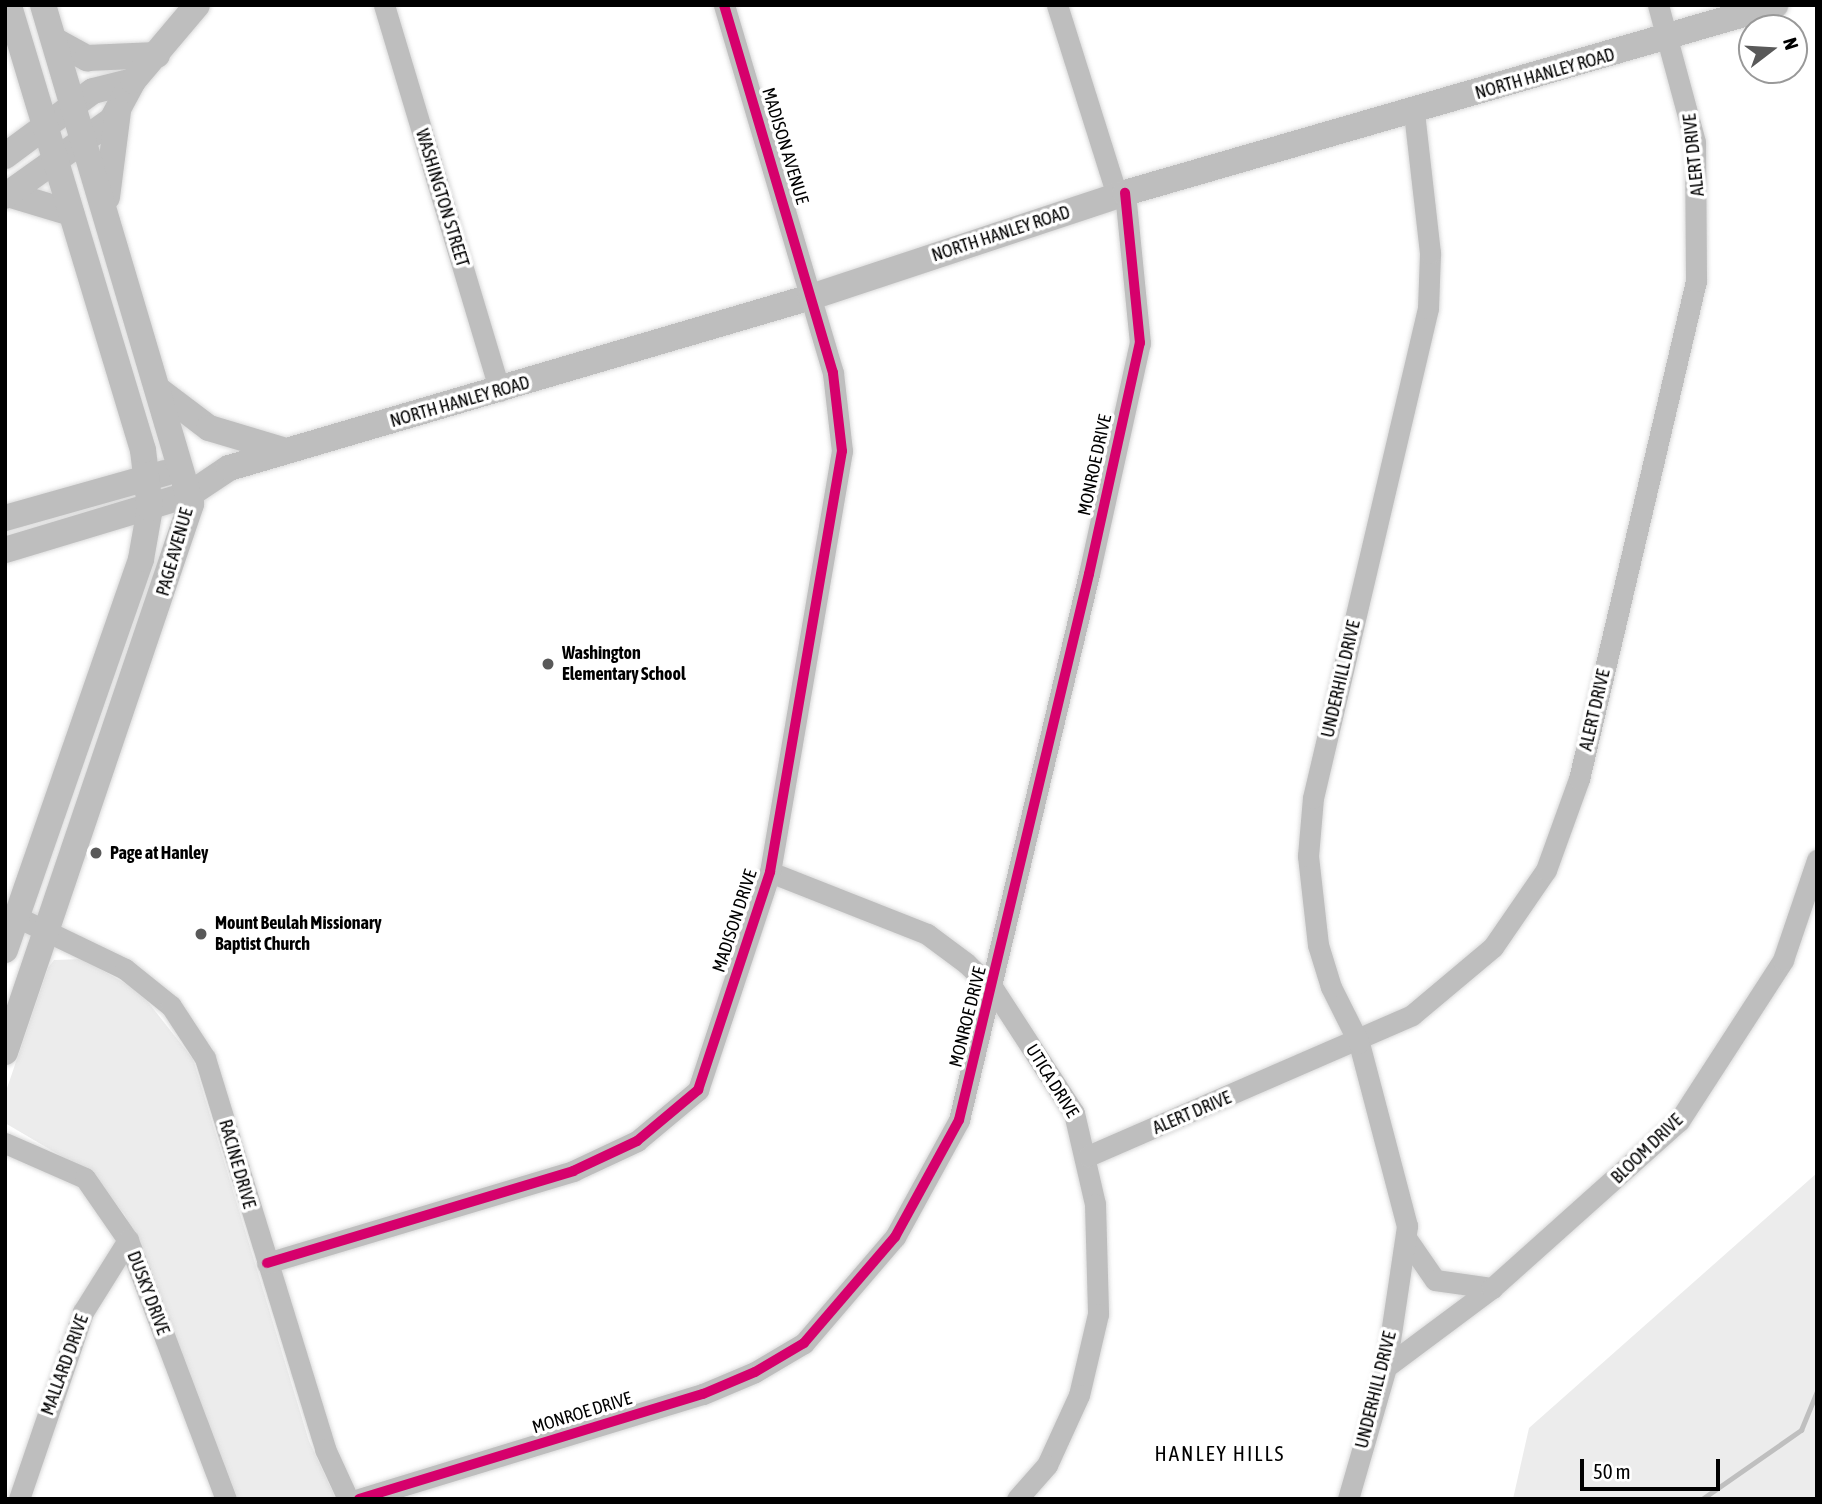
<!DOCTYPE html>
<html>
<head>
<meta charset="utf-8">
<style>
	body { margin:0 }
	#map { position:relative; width:1822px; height:1504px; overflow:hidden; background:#fff; font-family:"Asap Condensed",sans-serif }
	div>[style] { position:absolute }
	.green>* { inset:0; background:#ececec }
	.stream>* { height:5px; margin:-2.5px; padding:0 2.5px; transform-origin:2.5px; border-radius:2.5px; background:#bfbfbf }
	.roads { filter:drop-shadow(0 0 2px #dbdbdb) drop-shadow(0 0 2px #dbdbdb) }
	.minor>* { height:21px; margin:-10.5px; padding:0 10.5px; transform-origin:10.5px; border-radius:10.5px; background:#bebebe }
	.major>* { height:26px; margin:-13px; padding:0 13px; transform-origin:13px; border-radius:13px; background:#bebebe }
	.cycleway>* { height:10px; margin:-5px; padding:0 5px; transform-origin:5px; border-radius:5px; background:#d6006c }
	.dots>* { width:19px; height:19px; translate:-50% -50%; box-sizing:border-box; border:4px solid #fff; border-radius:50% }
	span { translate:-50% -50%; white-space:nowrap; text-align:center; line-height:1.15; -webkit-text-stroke:7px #fff; paint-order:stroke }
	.street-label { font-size:18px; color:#000 }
	.poi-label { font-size:18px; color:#000; font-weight:700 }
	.left { translate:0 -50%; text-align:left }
	.quarter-label { font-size:21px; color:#000; letter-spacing:2px }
	.frame { position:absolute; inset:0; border:7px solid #000; pointer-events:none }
	.north { position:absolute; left:1738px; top:14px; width:70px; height:70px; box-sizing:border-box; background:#fff; border:2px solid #999; border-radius:50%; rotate:73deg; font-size:19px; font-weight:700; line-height:28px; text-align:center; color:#000 }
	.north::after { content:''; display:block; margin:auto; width:24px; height:32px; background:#595959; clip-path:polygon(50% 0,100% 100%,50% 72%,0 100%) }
	.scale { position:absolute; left:1580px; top:1459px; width:140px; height:32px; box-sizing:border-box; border:4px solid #000; border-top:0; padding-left:9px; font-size:21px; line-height:24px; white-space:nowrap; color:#000; -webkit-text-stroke:5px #fff; paint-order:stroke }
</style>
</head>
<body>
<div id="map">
	<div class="green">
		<div style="clip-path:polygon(83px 959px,140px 992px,193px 1059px,309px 1441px,336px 1499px,238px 1499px,125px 1215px,90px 1173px,5px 1123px,5px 1094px,48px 968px,54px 960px)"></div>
		<div style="clip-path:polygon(1817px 1173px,1817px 1499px,1513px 1499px,1529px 1428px)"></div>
	</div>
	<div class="stream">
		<div style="left:1702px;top:1499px;width:121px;rotate:-34.9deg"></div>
		<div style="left:1801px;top:1430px;width:42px;rotate:-67.7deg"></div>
	</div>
	<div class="roads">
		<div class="minor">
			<div style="left:384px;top:5px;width:403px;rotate:73.3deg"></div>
			<div style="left:1057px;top:5px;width:199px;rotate:72.5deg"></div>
			<div style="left:770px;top:872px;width:169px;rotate:21.5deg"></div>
			<div style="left:927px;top:934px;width:49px;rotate:36.6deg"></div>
			<div style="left:966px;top:963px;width:39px;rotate:44deg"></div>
			<div style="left:994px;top:990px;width:147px;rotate:57deg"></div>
			<div style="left:1074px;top:1113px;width:93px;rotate:77deg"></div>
			<div style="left:1095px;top:1204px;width:110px;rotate:88.4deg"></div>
			<div style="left:1098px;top:1314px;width:83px;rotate:103.2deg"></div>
			<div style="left:1079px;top:1395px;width:77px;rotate:114.6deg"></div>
			<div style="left:1047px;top:1465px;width:45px;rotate:131.4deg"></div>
			<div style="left:17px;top:917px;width:120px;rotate:25.7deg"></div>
			<div style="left:125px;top:969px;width:59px;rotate:38.8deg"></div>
			<div style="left:171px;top:1006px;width:62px;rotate:56.8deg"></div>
			<div style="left:205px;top:1058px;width:409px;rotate:72.9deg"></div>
			<div style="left:325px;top:1449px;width:55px;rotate:65.3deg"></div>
			<div style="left:5px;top:1143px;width:87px;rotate:23.6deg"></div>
			<div style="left:85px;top:1178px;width:75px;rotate:55.3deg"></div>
			<div style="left:128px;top:1240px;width:277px;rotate:69.3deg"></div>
			<div style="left:1088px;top:1156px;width:353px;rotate:-23.5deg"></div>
			<div style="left:1412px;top:1015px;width:106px;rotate:-40deg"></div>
			<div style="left:1493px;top:947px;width:93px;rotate:-55.5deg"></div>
			<div style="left:1546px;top:870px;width:97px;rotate:-70.1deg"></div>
			<div style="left:1579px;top:779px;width:512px;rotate:-76.78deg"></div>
			<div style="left:1696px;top:281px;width:139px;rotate:-90.4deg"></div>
			<div style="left:1695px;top:142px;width:142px;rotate:-105.1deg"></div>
			<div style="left:1406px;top:1238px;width:51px;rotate:55.4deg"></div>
			<div style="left:1435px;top:1280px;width:58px;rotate:8deg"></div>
			<div style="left:267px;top:1263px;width:320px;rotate:-16.7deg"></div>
			<div style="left:573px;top:1171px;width:71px;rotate:-25.1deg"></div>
			<div style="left:637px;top:1141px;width:80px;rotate:-39.9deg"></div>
			<div style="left:698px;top:1090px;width:230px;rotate:-71.7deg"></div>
			<div style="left:770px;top:872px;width:427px;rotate:-80.3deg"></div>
			<div style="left:842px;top:451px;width:79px;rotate:-96.6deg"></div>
			<div style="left:833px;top:373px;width:384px;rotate:-106.5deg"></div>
			<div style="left:1386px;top:1367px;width:132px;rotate:-36.7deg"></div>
			<div style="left:1492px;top:1288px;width:251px;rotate:-41.8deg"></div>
			<div style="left:1679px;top:1121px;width:192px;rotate:-57.1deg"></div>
			<div style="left:1783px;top:960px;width:106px;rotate:-71.2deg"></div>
			<div style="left:19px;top:1499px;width:198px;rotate:-71.1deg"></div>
			<div style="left:83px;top:1312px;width:85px;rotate:-58deg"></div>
			<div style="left:359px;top:1499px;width:360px;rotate:-17deg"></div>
			<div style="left:703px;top:1394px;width:56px;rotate:-22.9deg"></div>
			<div style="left:755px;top:1372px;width:57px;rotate:-30.6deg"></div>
			<div style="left:804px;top:1343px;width:140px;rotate:-49.4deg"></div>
			<div style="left:895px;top:1237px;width:133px;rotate:-61.3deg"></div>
			<div style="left:959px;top:1120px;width:561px;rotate:-76.61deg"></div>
			<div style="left:1089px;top:574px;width:237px;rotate:-77.6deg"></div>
			<div style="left:1140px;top:343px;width:151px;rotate:-95.7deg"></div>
			<div style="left:1348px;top:1499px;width:137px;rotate:-73.9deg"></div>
			<div style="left:1386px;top:1367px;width:143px;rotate:-81.5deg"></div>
			<div style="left:1407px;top:1226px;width:189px;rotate:-104.7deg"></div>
			<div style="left:1359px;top:1043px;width:63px;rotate:-116.6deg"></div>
			<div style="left:1331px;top:987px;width:44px;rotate:-107.2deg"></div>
			<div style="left:1318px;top:945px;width:90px;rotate:-96.4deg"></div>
			<div style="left:1308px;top:856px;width:58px;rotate:-85.1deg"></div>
			<div style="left:1313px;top:798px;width:503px;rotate:-76.79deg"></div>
			<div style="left:1428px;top:308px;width:55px;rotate:-87.9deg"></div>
			<div style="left:1430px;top:253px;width:142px;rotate:-96.5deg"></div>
		</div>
		<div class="major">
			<div style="left:54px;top:40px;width:38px;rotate:29deg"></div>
			<div style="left:87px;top:58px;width:70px;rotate:-2.5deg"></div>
			<div style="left:5px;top:156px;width:109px;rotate:-36.5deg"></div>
			<div style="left:93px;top:91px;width:41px;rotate:-14deg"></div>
			<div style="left:8px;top:194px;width:66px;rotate:16.8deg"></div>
			<div style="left:5px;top:196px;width:131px;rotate:-35.4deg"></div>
			<div style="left:112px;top:120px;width:44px;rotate:-61.7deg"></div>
			<div style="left:133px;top:81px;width:99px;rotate:-49.9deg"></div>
			<div style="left:107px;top:197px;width:87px;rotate:-82.7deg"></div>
			<div style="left:160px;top:391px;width:61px;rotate:37.1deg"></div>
			<div style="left:209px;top:428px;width:80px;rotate:16.6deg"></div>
			<div style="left:5px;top:518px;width:166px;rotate:-15.7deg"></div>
			<div style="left:5px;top:550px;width:193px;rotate:-16.8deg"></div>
			<div style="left:190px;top:494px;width:47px;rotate:-33.7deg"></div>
			<div style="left:229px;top:468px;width:607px;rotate:-16.37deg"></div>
			<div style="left:811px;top:297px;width:331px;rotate:-18.3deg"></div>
			<div style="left:1125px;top:193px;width:677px;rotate:-16.13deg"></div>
			<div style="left:5px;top:950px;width:414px;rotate:-70.8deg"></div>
			<div style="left:141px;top:559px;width:52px;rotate:-80deg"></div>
			<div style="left:150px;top:508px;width:58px;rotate:-96.9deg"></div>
			<div style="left:143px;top:450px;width:465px;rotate:-106.8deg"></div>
			<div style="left:5px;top:1052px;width:579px;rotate:-71.25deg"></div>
			<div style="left:191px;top:504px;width:520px;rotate:-106.52deg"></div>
		</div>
	</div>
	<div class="cycleway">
		<div style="left:267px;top:1263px;width:320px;rotate:-16.7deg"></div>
		<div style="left:573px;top:1171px;width:71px;rotate:-25.1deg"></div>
		<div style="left:637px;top:1141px;width:80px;rotate:-39.9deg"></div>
		<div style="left:698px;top:1090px;width:230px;rotate:-71.7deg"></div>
		<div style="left:770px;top:872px;width:427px;rotate:-80.3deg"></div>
		<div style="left:842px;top:451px;width:79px;rotate:-96.6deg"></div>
		<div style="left:833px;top:373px;width:384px;rotate:-106.5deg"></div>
		<div style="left:359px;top:1499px;width:360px;rotate:-17deg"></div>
		<div style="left:703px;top:1394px;width:56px;rotate:-22.9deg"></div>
		<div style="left:755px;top:1372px;width:57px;rotate:-30.6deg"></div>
		<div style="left:804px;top:1343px;width:140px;rotate:-49.4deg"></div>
		<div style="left:895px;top:1237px;width:133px;rotate:-61.3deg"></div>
		<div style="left:959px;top:1120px;width:561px;rotate:-76.61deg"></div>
		<div style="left:1089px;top:574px;width:237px;rotate:-77.6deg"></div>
		<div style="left:1140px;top:343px;width:151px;rotate:-95.7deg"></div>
	</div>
	<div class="dots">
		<div style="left:548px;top:664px;background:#595959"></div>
		<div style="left:96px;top:853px;background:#595959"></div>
		<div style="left:201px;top:934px;background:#595959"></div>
	</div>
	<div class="street-label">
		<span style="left:1545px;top:74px;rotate:-16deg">NORTH HANLEY ROAD</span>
		<span style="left:785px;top:146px;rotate:73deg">MADISON AVENUE</span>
		<span style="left:1694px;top:155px;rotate:-96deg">ALERT DRIVE</span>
		<span style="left:442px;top:198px;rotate:73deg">WASHINGTON STREET</span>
		<span style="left:1001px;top:234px;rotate:-18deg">NORTH HANLEY ROAD</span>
		<span style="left:460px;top:402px;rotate:-16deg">NORTH HANLEY ROAD</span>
		<span style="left:1095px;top:465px;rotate:-78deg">MONROE DRIVE</span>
		<span style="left:175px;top:552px;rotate:-74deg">PAGE AVENUE</span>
		<span style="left:1341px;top:679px;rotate:-77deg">UNDERHILL DRIVE</span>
		<span style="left:1595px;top:710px;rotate:-77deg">ALERT DRIVE</span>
		<span style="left:735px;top:921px;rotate:-72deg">MADISON DRIVE</span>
		<span style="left:968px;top:1017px;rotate:-76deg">MONROE DRIVE</span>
		<span style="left:1052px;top:1081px;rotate:58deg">UTICA DRIVE</span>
		<span style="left:1192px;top:1113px;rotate:-23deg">ALERT DRIVE</span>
		<span style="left:1647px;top:1149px;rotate:-44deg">BLOOM DRIVE</span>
		<span style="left:237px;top:1164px;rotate:74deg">RACINE DRIVE</span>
		<span style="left:148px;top:1293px;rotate:69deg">DUSKY DRIVE</span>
		<span style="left:65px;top:1365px;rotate:-70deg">MALLARD DRIVE</span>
		<span style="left:1376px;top:1390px;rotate:-76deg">UNDERHILL DRIVE</span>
		<span style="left:582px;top:1413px;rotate:-17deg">MONROE DRIVE</span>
	</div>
	<div class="poi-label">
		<span class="left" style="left:562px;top:664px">Washington<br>Elementary School</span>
		<span class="left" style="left:110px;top:853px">Page at Hanley</span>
		<span class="left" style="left:215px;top:934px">Mount Beulah Missionary<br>Baptist Church</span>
	</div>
	<div class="quarter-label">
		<span style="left:1220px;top:1453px">HANLEY HILLS</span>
	</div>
	<div class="frame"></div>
	<div class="north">N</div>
	<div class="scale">50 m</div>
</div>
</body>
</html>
